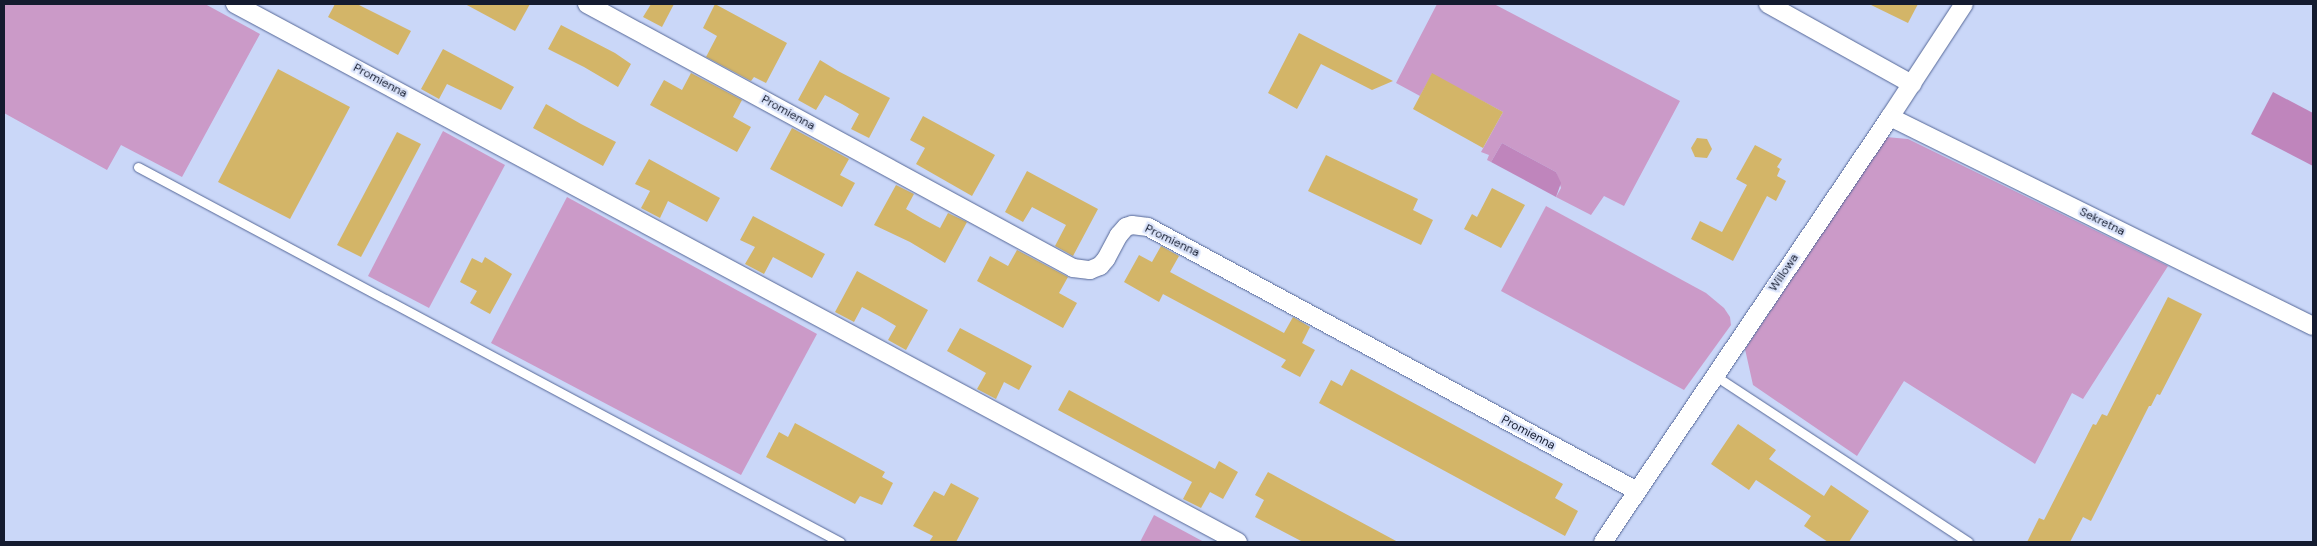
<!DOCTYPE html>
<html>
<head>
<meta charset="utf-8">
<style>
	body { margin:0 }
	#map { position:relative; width:2317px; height:546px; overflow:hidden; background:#cad7f8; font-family:"DM Sans",sans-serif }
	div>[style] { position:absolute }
	.green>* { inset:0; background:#cb9ac8 }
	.forest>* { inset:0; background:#bf85bc }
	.building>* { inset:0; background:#d3b568 }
	.roads { filter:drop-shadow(0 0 1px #556797) drop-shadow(0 0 1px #556797) }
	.service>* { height:9px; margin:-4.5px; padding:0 4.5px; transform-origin:4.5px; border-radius:4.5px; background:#fff }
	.minor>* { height:18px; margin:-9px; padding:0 9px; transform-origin:9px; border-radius:9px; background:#fff }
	span { translate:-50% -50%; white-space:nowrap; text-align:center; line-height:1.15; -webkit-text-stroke:4.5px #dbe4fb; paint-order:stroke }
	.street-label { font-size:12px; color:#141b2f }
	.frame { position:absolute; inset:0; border:5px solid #141b2f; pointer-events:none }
</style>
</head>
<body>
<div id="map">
	<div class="green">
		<div style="clip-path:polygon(4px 4px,205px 4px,260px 34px,182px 177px,121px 145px,107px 170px,4px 113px)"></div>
		<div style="clip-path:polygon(1437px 4px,1494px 4px,1680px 101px,1624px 206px,1604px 196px,1591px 215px,1556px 197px,1561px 188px,1556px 172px,1502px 143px,1491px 162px,1487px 160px,1489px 155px,1481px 152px,1503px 112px,1432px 74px,1420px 96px,1396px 83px)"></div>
		<div style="clip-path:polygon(443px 131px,505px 165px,429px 308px,368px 276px)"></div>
		<div style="clip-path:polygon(1886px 137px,1908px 139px,2168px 266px,2083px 399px,2072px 393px,2035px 464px,1904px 381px,1857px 456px,1753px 385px,1745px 349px)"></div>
		<div style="clip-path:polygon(567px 197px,817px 334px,741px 475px,491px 343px)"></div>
		<div style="clip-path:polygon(1546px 206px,1706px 293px,1724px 308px,1730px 317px,1731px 325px,1684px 390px,1501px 291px)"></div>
		<div style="clip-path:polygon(1154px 515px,1204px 542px,1140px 542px)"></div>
	</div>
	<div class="forest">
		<div style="clip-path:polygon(2273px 92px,2313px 113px,2313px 166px,2251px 134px)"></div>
		<div style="clip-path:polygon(1502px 143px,1556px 172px,1561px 183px,1556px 197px,1491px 162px)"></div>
	</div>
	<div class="building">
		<div style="clip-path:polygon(335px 4px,357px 4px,411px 31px,398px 55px,328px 17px)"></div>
		<div style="clip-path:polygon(465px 4px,530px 4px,515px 31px)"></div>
		<div style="clip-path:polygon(651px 4px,674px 4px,662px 27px,643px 17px)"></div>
		<div style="clip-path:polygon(715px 4px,787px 43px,766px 83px,754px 77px,751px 81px,706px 57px,717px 36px,703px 28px)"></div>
		<div style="clip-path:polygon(1869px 4px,1918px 4px,1908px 23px)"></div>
		<div style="clip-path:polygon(561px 25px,615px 53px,631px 64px,618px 87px,584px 67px,548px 49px)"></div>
		<div style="clip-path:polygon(1299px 33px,1328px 48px,1393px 81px,1372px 90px,1321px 64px,1297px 109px,1268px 93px)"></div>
		<div style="clip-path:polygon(443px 49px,514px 87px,501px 110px,447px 84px,439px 99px,421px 89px)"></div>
		<div style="clip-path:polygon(820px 60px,838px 71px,890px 98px,869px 138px,851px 129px,859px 114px,842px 104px,825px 95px,816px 110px,798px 100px)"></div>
		<div style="clip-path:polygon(278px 69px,350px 107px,290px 219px,218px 182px)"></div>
		<div style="clip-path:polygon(691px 73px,742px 100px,733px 117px,751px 127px,737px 152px,650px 105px,664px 80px,682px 90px)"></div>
		<div style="clip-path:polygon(1432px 73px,1503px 112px,1483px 148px,1413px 109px)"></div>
		<div style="clip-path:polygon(546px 104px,581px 124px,616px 142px,603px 166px,533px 128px)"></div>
		<div style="clip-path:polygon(923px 116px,995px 155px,972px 196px,916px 164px,925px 148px,910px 140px)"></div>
		<div style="clip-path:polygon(792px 128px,849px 159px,840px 175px,855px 183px,842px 207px,770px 169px)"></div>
		<div style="clip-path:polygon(397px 132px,421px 144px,361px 257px,337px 245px)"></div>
		<div style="clip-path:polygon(1697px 138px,1707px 139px,1712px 149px,1707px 158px,1695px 157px,1691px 148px)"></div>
		<div style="clip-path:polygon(1755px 145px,1782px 159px,1777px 167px,1780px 169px,1777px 176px,1786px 181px,1776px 201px,1767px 196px,1733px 261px,1691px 239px,1700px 221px,1722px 232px,1747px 185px,1736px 179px)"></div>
		<div style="clip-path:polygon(1326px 155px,1418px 199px,1413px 210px,1433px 220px,1421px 245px,1308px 191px)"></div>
		<div style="clip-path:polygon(649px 159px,720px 198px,707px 222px,668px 201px,660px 218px,641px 208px,650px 191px,635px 184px)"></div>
		<div style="clip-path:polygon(1027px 171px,1098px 209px,1073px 256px,1055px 246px,1066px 225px,1032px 207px,1023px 222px,1005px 212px)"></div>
		<div style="clip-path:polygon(896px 185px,914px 194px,906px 209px,923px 219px,940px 228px,948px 213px,967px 222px,945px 263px,910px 242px,874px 225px)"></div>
		<div style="clip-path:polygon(1492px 188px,1525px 205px,1501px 248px,1464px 229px,1472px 214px,1477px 217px)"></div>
		<div style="clip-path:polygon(753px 216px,825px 254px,812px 278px,773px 257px,764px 274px,745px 264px,755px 247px,740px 240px)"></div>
		<div style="clip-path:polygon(1161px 246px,1179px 256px,1170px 272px,1209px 293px,1284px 333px,1293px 317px,1310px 327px,1302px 343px,1315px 350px,1300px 377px,1281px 367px,1286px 360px,1234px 332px,1163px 294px,1159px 302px,1124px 282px,1139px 255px,1152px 262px)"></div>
		<div style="clip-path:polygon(1017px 250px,1068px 277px,1059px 293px,1077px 303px,1063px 328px,977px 281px,990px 256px,1008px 266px)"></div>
		<div style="clip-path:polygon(485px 257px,512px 274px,490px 314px,470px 303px,477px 291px,460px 282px,472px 258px,482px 263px)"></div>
		<div style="clip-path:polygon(857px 271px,928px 310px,906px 350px,888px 340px,896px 326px,879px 316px,862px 307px,854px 322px,835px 312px)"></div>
		<div style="clip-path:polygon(2168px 297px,2202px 314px,2160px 395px,2157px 394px,2151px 406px,2149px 406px,2091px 521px,2083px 517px,2070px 542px,2027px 542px,2039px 518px,2044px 520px,2093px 424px,2096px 425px,2102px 414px,2107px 416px)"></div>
		<div style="clip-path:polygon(960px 328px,1032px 366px,1019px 390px,1004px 382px,996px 399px,977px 389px,986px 373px,947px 351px)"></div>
		<div style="clip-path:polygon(1351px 369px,1563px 484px,1555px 498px,1578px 511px,1565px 536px,1319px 403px,1331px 380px,1342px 386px)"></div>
		<div style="clip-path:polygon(1069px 390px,1215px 469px,1219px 461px,1238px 472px,1223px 499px,1210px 492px,1201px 508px,1183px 499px,1192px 482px,1058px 410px)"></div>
		<div style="clip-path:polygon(795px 423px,885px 472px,882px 477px,893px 483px,882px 505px,860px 496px,855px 504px,766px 457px,779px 432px,788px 437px)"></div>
		<div style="clip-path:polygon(1738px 424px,1776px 450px,1769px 459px,1797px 478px,1824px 496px,1831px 485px,1869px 511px,1849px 542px,1828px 542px,1804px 526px,1811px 516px,1756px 480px,1749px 490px,1711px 464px)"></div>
		<div style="clip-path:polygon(1268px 472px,1303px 491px,1398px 542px,1303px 542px,1255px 517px,1264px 500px,1255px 495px)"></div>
		<div style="clip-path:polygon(951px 483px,979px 498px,956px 542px,929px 542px,933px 536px,913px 526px,934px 491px,944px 496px)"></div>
	</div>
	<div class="roads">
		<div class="service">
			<div style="left:138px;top:167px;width:796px;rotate:28.11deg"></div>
			<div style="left:1714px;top:375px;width:304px;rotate:33.3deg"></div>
		</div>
		<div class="minor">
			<div style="left:235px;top:4px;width:1138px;rotate:28.21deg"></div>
			<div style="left:587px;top:4px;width:553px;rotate:28.51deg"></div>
			<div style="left:1073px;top:268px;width:17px;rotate:7deg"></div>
			<div style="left:1090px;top:270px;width:11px;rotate:-22deg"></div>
			<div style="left:1100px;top:266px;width:9px;rotate:-49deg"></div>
			<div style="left:1106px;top:259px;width:27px;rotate:-62deg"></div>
			<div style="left:1119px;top:235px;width:11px;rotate:-49deg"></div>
			<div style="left:1126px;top:227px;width:6px;rotate:-18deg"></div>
			<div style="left:1132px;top:225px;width:16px;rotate:7deg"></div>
			<div style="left:1148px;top:227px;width:556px;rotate:28.36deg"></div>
			<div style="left:1768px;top:4px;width:165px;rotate:29.1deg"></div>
			<div style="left:1890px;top:117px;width:472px;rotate:26.3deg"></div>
			<div style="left:1603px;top:542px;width:513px;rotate:-55.97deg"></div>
			<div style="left:1890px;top:117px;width:135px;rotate:-56.8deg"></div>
		</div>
	</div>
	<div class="street-label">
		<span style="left:380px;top:81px;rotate:28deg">Promienna</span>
		<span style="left:788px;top:113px;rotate:29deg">Promienna</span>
		<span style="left:2102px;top:222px;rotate:26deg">Sekretna</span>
		<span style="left:1172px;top:241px;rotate:26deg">Promienna</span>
		<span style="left:1784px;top:273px;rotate:-56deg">Willowa</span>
		<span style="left:1528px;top:433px;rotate:28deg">Promienna</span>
	</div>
	<div class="frame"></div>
</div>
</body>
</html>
